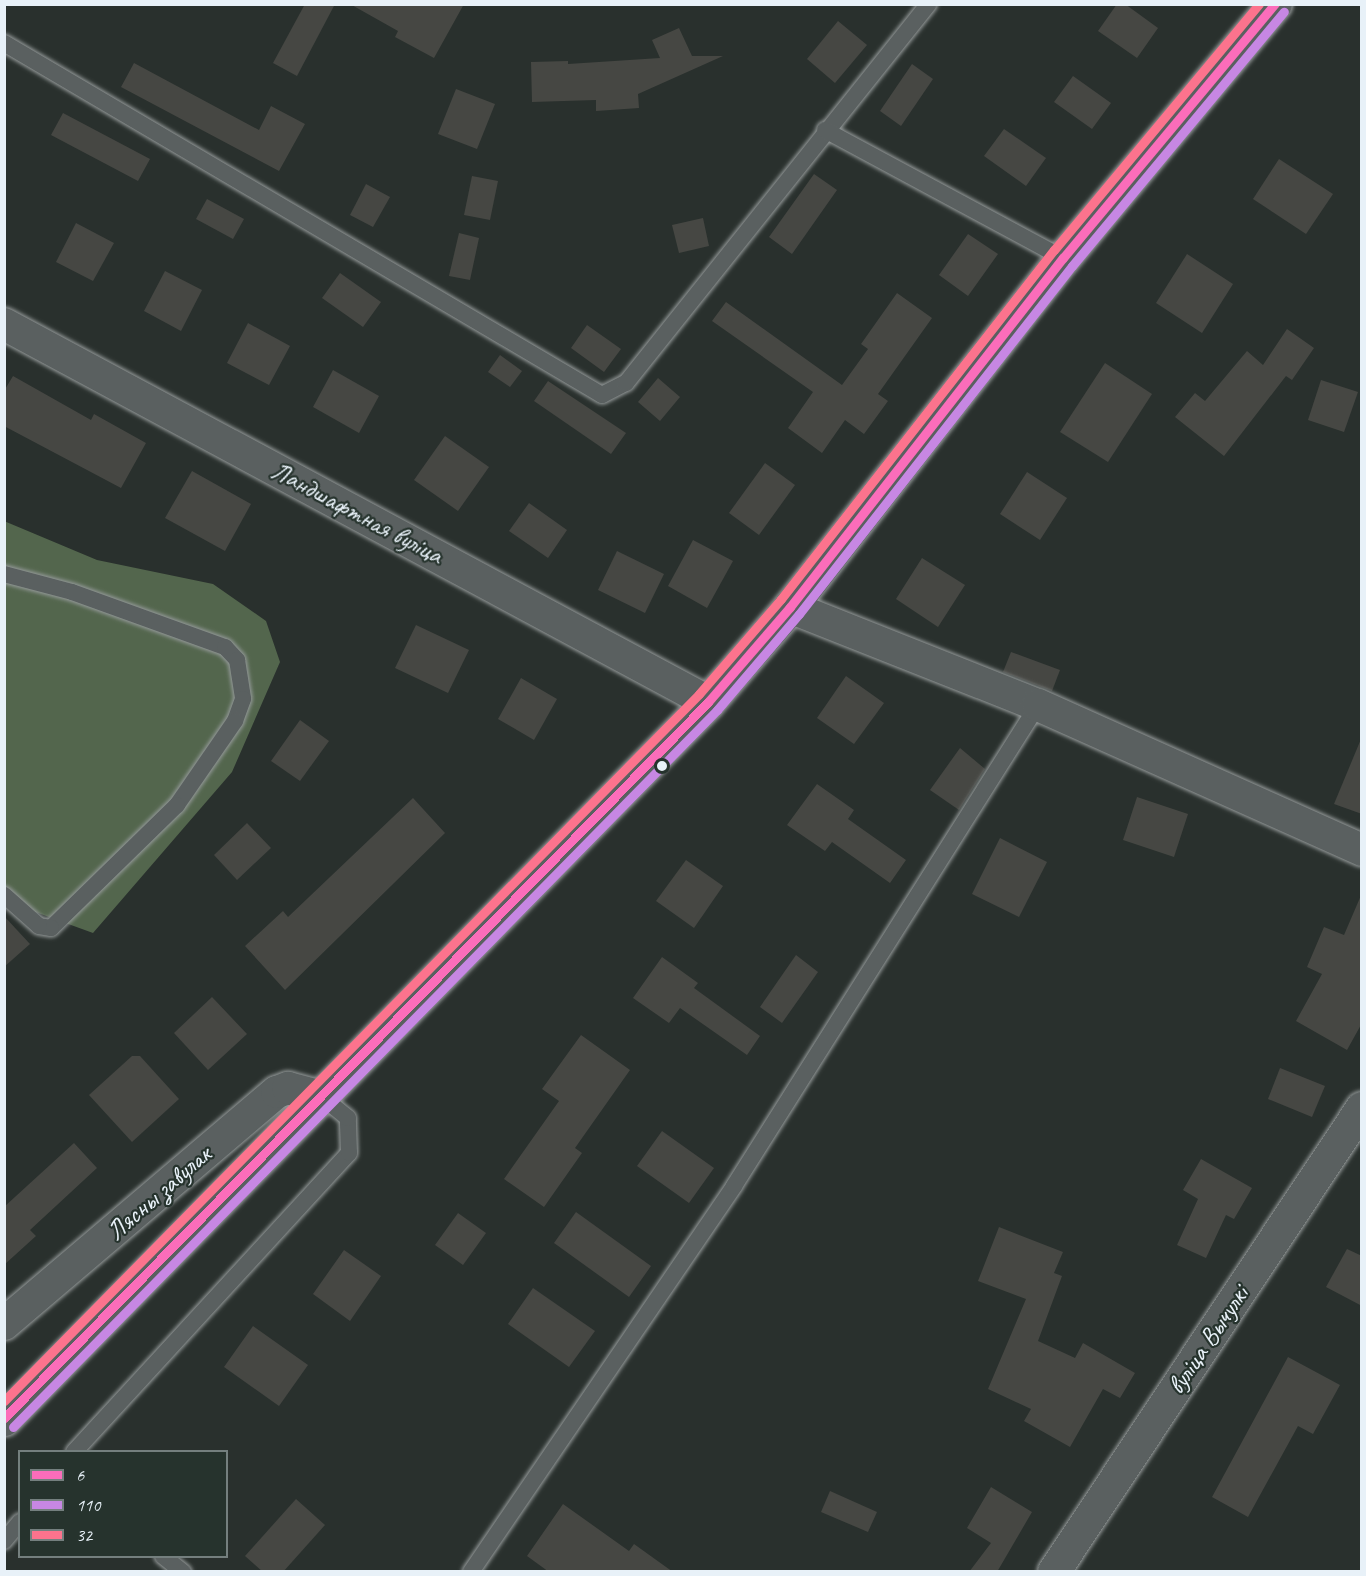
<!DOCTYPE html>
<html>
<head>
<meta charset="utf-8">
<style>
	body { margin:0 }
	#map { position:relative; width:1366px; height:1576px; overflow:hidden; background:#29302d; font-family:Caveat,sans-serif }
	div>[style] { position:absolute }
	.green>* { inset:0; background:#53664d }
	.building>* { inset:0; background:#464743 }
	.roads { filter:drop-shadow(0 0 2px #959a9a) drop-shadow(0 0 2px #959a9a) }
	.service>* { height:16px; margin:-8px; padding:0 8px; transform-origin:8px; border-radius:8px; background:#5a6060 }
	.minor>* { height:32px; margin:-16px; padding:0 16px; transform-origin:16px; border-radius:16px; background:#5a6060 }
	.tertiary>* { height:33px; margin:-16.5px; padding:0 16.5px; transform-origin:16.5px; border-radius:16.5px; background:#5a6060 }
	.bus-1>* { height:9px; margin:-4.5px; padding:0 4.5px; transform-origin:4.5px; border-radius:4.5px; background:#fb6dba }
	.bus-2>* { height:9px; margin:-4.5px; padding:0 4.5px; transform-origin:4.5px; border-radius:4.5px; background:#c787e3 }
	.bus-3>* { height:9px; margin:-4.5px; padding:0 4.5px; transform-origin:4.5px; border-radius:4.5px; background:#fc738d }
	.dots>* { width:16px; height:16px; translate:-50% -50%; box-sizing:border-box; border:3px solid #26332d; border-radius:50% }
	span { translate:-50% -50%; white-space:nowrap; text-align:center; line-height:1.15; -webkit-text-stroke:4.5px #26332d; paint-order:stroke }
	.street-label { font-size:26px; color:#e8f1f8 }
	.frame { position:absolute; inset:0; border:6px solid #e8f1f8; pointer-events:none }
	.legend { position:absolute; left:18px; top:1450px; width:210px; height:108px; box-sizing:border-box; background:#26332d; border:2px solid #747f7e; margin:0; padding:8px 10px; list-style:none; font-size:18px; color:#e8f1f8 }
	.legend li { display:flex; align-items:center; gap:12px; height:30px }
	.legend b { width:30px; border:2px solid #747f7e }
</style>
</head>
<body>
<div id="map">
	<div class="green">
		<div style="clip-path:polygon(4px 521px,97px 560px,213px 584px,266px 621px,280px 662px,232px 772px,93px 933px,27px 909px,5px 888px)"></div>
	</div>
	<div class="building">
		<div style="clip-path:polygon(305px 4px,335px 4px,297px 76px,273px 63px)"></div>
		<div style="clip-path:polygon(350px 4px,464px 4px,434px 58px,395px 37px,398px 31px)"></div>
		<div style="clip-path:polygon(1117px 4px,1125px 4px,1158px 28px,1137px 58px,1098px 31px)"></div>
		<div style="clip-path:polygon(838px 21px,867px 45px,835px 83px,807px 59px)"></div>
		<div style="clip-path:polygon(679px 28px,692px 56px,723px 56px,638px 94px,639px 108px,596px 111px,596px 100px,532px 102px,531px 62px,568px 61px,568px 64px,660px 58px,652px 40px)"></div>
		<div style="clip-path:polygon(134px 63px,259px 130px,271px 106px,305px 124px,279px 171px,121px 87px)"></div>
		<div style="clip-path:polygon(912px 64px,933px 79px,901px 126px,880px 111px)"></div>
		<div style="clip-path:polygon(1073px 76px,1111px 103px,1092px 129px,1054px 102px)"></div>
		<div style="clip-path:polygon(456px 89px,495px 104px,477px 149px,438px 134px)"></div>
		<div style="clip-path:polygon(63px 113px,150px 159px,138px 181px,51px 135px)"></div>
		<div style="clip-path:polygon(1004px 129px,1046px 158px,1026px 186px,984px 156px)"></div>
		<div style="clip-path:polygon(1279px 159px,1333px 194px,1306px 234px,1253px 199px)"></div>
		<div style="clip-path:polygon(814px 174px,837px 190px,792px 254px,769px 237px)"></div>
		<div style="clip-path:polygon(472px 176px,498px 181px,490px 220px,464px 215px)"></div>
		<div style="clip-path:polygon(366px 184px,390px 197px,373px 227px,350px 215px)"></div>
		<div style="clip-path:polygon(207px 199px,244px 219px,233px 239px,196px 219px)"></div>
		<div style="clip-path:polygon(703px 218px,709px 246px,679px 253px,672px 225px)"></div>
		<div style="clip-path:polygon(76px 223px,114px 243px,93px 281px,56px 262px)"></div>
		<div style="clip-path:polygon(459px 233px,479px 238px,470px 280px,449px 276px)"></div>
		<div style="clip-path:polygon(968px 234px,998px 254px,968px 296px,939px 275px)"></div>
		<div style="clip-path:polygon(1187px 254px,1233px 284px,1202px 333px,1156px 303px)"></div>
		<div style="clip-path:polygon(165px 271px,202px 290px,181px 331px,144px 311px)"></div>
		<div style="clip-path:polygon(340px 273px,381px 302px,363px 327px,322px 298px)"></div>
		<div style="clip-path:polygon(897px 293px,932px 318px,878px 394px,888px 401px,864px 434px,845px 420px,822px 453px,788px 428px,813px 392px,712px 321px,726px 302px,842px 385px,868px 349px,861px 344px)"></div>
		<div style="clip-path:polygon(248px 323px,290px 346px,269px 385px,227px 363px)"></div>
		<div style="clip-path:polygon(587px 325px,621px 349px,604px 372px,571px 348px)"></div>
		<div style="clip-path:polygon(1287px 329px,1314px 348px,1292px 380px,1286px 376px,1224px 456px,1175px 417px,1195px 393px,1205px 401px,1247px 351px,1263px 365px)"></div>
		<div style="clip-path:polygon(500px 355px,522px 371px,510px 387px,488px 372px)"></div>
		<div style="clip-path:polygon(1105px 363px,1152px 394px,1108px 462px,1060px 432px)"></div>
		<div style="clip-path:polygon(333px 370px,379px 396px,359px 433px,313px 407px)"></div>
		<div style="clip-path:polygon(13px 376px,91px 420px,94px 414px,146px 443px,121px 488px,4px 426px,4px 391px)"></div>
		<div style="clip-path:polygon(658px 378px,680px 397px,660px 421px,638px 402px)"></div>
		<div style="clip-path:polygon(1321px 380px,1358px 392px,1344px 432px,1308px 420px)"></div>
		<div style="clip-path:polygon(548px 381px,626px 433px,611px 454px,534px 401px)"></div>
		<div style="clip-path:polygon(445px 436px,489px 467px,458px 511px,414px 480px)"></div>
		<div style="clip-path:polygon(765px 463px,795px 485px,759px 535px,729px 513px)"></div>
		<div style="clip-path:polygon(192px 471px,251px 504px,225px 551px,165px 518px)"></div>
		<div style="clip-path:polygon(1027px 472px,1067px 498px,1040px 540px,1000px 514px)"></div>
		<div style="clip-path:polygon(529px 503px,567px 530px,548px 558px,509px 531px)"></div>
		<div style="clip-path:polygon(693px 540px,733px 561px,707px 608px,668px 586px)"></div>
		<div style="clip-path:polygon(617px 551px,664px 574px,645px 613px,598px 590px)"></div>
		<div style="clip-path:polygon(922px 558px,965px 585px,938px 627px,896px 599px)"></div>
		<div style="clip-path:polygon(416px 625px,469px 650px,448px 693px,395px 668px)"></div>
		<div style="clip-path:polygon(1011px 652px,1060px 670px,1052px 691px,1003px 672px)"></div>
		<div style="clip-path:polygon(846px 676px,884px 703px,854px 744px,817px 718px)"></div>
		<div style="clip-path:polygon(521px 678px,557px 699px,534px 740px,498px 719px)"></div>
		<div style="clip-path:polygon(300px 720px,329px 741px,300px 781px,271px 761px)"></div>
		<div style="clip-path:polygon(1361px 739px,1362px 739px,1362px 814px,1334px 804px)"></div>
		<div style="clip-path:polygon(960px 748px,985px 769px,959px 810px,930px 790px)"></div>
		<div style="clip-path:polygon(817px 784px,854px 810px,848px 819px,906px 860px,890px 883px,832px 842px,825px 851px,787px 825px)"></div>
		<div style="clip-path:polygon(1137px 797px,1188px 814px,1174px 857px,1123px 840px)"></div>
		<div style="clip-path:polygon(413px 798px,445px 833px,285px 990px,245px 946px,283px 911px,288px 917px)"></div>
		<div style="clip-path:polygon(247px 823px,271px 848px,237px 880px,214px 855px)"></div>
		<div style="clip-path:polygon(1000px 838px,1047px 862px,1019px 917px,972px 894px)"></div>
		<div style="clip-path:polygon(686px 860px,723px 886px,694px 928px,656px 901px)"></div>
		<div style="clip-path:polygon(1362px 893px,1362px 1023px,1347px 1050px,1296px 1021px,1322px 974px,1307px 967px,1324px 927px,1344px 935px)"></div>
		<div style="clip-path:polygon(4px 916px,30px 944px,4px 967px)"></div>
		<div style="clip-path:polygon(796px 955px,818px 972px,782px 1023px,760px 1007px)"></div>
		<div style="clip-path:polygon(662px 957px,698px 983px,694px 988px,760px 1036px,747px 1055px,680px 1008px,669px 1023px,633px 998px)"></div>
		<div style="clip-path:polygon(212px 997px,247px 1034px,208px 1070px,174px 1033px)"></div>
		<div style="clip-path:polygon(581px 1035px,630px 1070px,575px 1148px,582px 1153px,544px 1207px,504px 1179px,559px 1101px,542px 1089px)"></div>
		<div style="clip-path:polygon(132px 1056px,140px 1056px,179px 1099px,132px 1142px,89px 1095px)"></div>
		<div style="clip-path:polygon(1280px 1068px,1325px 1086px,1312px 1117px,1268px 1099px)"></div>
		<div style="clip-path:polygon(662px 1131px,714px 1168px,689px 1203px,637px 1166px)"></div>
		<div style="clip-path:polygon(74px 1143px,97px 1168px,30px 1230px,36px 1236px,4px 1265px,4px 1207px)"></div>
		<div style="clip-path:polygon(1201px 1159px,1252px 1188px,1234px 1219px,1226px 1215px,1206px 1258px,1177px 1245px,1198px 1199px,1183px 1190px)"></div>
		<div style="clip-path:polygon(576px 1212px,651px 1266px,629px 1297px,554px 1243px)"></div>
		<div style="clip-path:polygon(458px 1213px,486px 1233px,463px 1265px,435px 1245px)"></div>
		<div style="clip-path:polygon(999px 1227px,1063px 1252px,1054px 1273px,1062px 1276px,1038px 1341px,1075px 1358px,1083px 1343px,1135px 1373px,1120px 1398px,1103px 1389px,1070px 1447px,1024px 1421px,1031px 1409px,988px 1389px,1026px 1299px,978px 1281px)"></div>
		<div style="clip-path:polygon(1347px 1249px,1362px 1256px,1362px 1306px,1326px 1287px)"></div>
		<div style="clip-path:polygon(344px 1250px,381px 1276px,350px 1321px,313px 1294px)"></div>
		<div style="clip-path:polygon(533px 1288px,595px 1331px,569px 1367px,508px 1324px)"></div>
		<div style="clip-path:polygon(253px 1326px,308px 1365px,279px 1406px,224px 1367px)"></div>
		<div style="clip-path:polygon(1288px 1357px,1340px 1385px,1313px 1434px,1298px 1426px,1248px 1517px,1212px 1497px)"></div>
		<div style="clip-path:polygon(991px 1487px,1032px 1512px,997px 1572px,969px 1572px,991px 1543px,967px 1528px)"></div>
		<div style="clip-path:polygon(830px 1491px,877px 1512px,868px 1532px,821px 1512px)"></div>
		<div style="clip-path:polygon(296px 1499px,325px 1525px,283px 1572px,263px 1572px,245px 1556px)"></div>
		<div style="clip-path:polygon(563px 1504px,629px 1551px,634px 1544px,673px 1572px,549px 1572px,527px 1556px)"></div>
	</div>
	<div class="roads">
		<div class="service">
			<div style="left:4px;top:43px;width:694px;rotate:30.48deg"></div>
			<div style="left:602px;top:395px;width:27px;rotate:-27deg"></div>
			<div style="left:626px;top:383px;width:485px;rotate:-51.4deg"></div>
			<div style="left:825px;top:130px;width:270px;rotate:28.3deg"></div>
			<div style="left:4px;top:574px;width:70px;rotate:14.8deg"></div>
			<div style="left:72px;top:592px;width:163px;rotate:19.8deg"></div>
			<div style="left:225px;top:647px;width:18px;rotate:47deg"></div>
			<div style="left:237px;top:660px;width:39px;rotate:81deg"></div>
			<div style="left:243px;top:699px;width:23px;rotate:110deg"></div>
			<div style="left:235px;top:721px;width:102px;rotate:124.6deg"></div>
			<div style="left:177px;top:805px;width:176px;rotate:135.7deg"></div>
			<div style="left:51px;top:928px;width:12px;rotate:-171deg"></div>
			<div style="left:39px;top:926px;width:47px;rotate:-138.5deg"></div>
			<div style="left:74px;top:1452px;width:406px;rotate:-47.4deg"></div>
			<div style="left:349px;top:1153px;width:35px;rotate:-92deg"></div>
			<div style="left:348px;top:1118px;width:33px;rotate:-141deg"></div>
			<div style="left:4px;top:1541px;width:25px;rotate:-50deg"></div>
			<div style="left:163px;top:1556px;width:26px;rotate:39deg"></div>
			<div style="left:471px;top:1572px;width:467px;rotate:-55.7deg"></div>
			<div style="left:734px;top:1186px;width:569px;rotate:-57.71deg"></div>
		</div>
		<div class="minor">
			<div style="left:4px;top:324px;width:799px;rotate:28.23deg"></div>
			<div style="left:790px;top:607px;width:267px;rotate:21.6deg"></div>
			<div style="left:1038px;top:705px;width:355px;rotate:24.1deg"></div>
			<div style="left:4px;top:1324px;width:358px;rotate:-40.4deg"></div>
			<div style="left:277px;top:1092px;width:12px;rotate:-20deg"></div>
			<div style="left:288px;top:1088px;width:35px;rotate:15deg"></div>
			<div style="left:1054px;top:1572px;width:557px;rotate:-56.42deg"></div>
		</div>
		<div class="tertiary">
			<div style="left:4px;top:1419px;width:1005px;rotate:-45.52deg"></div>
			<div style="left:708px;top:702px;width:125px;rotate:-49.2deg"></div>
			<div style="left:790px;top:607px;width:443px;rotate:-52deg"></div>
			<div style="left:1063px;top:258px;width:331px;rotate:-50.2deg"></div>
		</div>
	</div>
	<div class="bus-1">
		<div style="left:4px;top:1418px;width:1004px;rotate:-45.48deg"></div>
		<div style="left:708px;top:702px;width:125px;rotate:-49.2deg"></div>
		<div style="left:790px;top:607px;width:443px;rotate:-52deg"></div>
		<div style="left:1063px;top:258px;width:331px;rotate:-50.2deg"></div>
	</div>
	<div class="bus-2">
		<div style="left:13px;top:1427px;width:1005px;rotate:-45.52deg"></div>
		<div style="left:717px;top:710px;width:126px;rotate:-49.5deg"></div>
		<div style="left:799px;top:614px;width:442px;rotate:-51.9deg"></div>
		<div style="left:1072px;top:266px;width:331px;rotate:-50.2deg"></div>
	</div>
	<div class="bus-3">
		<div style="left:4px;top:1401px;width:991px;rotate:-45.49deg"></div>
		<div style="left:699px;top:694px;width:125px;rotate:-49.2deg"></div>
		<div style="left:781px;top:599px;width:443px;rotate:-52deg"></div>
		<div style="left:1054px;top:250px;width:320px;rotate:-50.2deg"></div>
	</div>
	<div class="dots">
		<div style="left:662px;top:766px;background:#e8f1f8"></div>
	</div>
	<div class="street-label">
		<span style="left:357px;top:513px;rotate:28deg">Ландшафтная вуліца</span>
		<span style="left:159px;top:1193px;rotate:-41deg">Лясны завулак</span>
		<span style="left:1208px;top:1340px;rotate:-56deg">вуліца Вычулкі</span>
	</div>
	<div class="frame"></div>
	<ul class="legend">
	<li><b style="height:8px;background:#fb6dba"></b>6</li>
	<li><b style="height:8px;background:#c787e3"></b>110</li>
	<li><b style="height:8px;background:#fc738d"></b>32</li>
	</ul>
</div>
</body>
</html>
